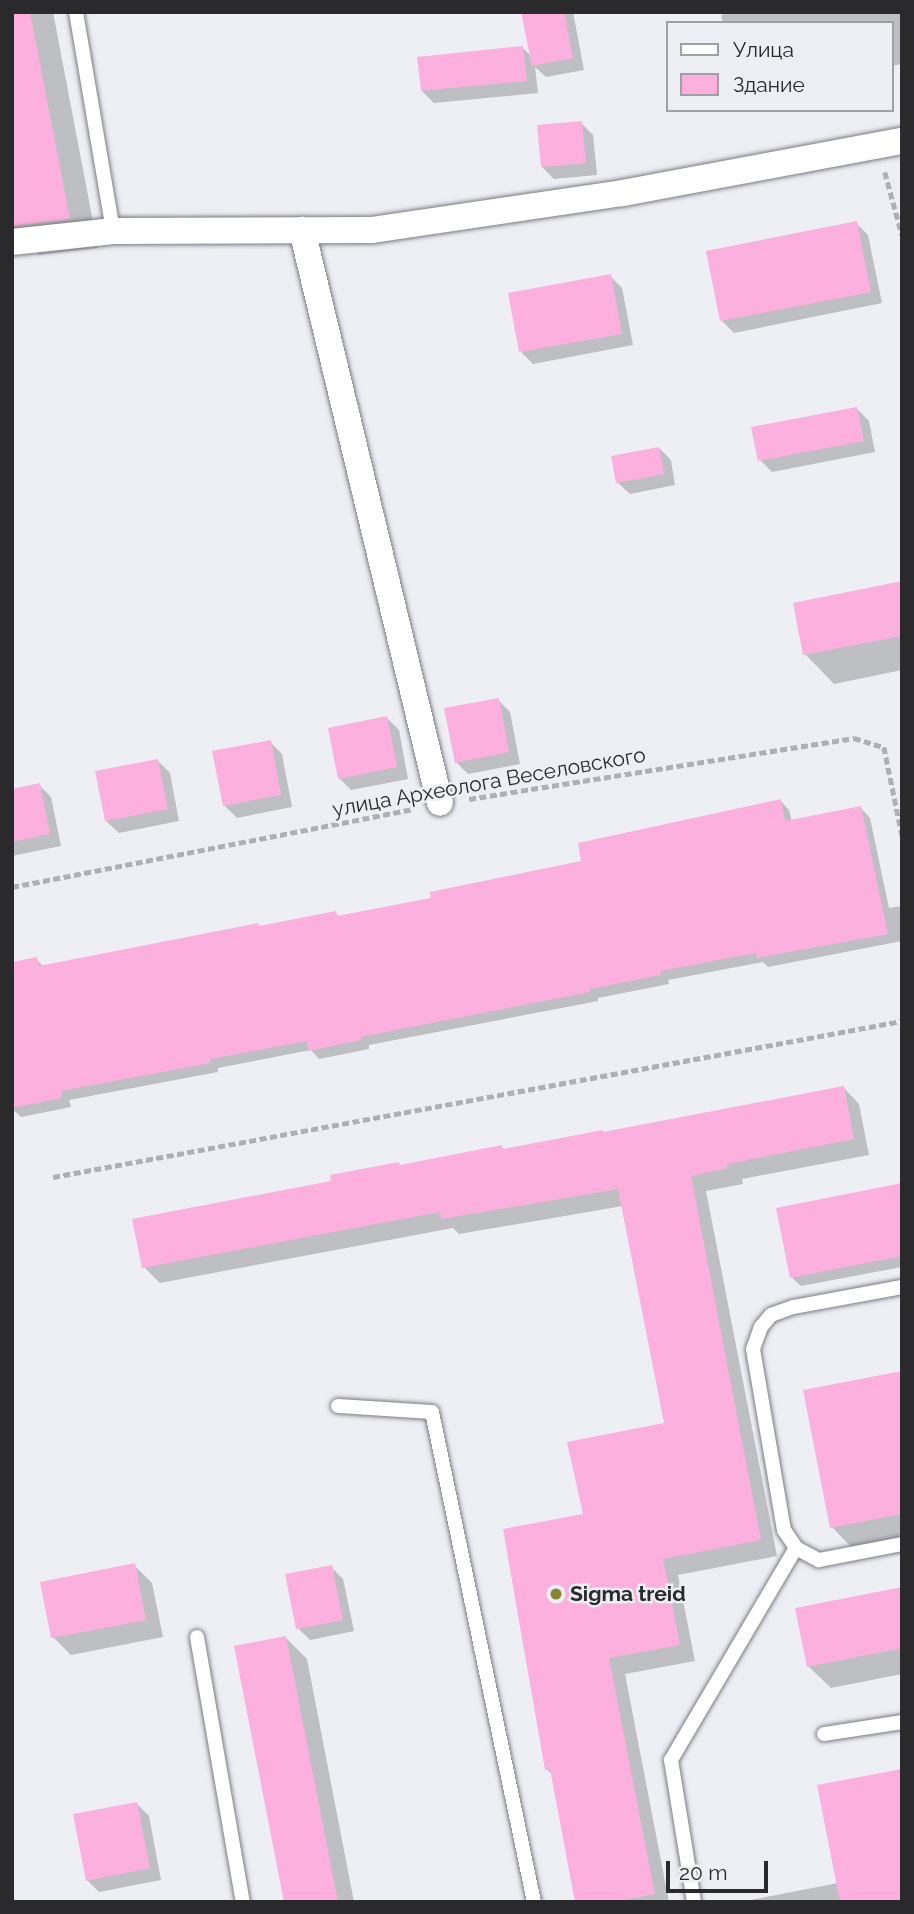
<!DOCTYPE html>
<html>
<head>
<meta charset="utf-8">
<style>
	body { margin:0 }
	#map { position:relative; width:914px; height:1914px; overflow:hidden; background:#eeeff4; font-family:Raleway,sans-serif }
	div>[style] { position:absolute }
	.shadow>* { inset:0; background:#0003 }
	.building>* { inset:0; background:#fcb0dd }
	.path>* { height:4.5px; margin-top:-2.25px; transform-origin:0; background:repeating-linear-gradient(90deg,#afb0b4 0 7px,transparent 0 10.5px) }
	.roads { filter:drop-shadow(0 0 2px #7b7c81) drop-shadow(0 0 2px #7b7c81) }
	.lane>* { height:14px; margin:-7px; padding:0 7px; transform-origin:7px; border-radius:7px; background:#fff }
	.street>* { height:26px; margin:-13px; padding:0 13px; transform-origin:13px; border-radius:13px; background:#fff }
	.dots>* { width:19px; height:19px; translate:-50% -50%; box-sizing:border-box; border:4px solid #eeeff4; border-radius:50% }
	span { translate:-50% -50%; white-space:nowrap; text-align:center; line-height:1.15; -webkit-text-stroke:5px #eeeff4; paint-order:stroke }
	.street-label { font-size:21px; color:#2a2a2c }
	.poi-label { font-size:21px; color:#2a2a2c; font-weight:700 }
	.left { translate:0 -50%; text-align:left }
	.frame { position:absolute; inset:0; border:14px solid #2a2a2c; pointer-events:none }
	.legend { position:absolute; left:666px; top:21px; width:228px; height:91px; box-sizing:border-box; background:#eeeff4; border:2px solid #a0a0a4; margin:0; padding:9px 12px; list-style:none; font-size:21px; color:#2a2a2c }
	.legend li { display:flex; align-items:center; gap:14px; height:35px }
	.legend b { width:35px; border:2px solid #a0a0a4 }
	.scale { position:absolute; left:666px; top:1861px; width:102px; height:32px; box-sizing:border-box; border:4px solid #2a2a2c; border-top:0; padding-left:9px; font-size:21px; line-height:24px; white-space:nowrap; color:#2a2a2c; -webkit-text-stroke:5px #eeeff4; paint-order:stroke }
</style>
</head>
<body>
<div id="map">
	<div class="shadow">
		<div style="clip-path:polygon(12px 12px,53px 12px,98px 248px,39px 255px,12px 228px)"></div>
		<div style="clip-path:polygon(523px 12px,573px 12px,584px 70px,546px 77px,535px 67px,538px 93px,434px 103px,422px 91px,523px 48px,532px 57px)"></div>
		<div style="clip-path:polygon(733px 12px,902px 12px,902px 64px,891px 66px,891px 23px,723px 23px,721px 15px)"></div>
		<div style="clip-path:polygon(581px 123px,593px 135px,597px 175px,554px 179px,542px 167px)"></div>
		<div style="clip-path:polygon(856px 223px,868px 235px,882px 303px,734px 333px,722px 321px)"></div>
		<div style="clip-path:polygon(610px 276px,622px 288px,633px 345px,533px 364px,521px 352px)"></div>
		<div style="clip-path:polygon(857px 409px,869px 421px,875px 452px,772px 472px,760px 460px)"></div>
		<div style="clip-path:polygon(659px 448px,671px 460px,675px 485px,630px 494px,617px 482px)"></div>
		<div style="clip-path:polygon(902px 583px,902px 670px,834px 684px,805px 654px)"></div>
		<div style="clip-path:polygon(498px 700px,510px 712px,520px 764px,468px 774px,456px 762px)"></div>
		<div style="clip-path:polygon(387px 718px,399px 730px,408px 779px,351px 790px,339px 778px)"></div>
		<div style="clip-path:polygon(270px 742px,282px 754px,292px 807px,237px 818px,225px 806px)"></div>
		<div style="clip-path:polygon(158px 761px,170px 773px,179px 821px,119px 833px,106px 821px)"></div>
		<div style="clip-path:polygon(39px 785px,51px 797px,61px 846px,12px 856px,12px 791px)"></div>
		<div style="clip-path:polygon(780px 800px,789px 810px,792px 822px,861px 808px,870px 818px,889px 908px,902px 906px,902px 941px,768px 967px,763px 962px,668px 980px,669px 984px,598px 998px,598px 1001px,369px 1045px,369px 1049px,319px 1059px,311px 1050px,218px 1068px,218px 1072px,69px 1100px,71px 1107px,21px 1117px,12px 1109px,12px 964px,36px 959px,44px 967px,336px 913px,340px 918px,433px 900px,583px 862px)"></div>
		<div style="clip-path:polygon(843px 1087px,859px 1104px,869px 1155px,742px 1179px,743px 1184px,706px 1191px,777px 1556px,678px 1575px,695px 1661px,625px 1674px,669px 1902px,577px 1902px,553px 1775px,546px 1769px,585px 1516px,666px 1425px,623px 1206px,459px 1234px,453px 1228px,160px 1283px,144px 1267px,333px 1183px,501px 1147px,505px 1150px,605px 1134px)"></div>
		<div style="clip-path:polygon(902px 1185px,902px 1267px,801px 1286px,791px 1277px)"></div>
		<div style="clip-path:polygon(902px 1372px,902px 1541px,854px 1550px,832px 1527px)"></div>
		<div style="clip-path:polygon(134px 1565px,152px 1583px,163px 1637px,71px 1655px,53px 1637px)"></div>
		<div style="clip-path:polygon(331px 1567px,343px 1579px,354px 1631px,310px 1640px,298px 1628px)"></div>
		<div style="clip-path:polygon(902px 1589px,902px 1674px,831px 1688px,808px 1666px)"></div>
		<div style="clip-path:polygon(286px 1638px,307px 1659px,354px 1902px,286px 1902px)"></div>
		<div style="clip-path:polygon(137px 1804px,149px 1816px,161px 1880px,99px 1892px,87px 1880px)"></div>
		<div style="clip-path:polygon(838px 1883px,902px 1902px,746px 1902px,746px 1901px)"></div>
	</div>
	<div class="building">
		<div style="clip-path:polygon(12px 12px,30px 12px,70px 219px,12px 226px)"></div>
		<div style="clip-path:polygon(521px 12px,564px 12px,573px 58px,532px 66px)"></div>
		<div style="clip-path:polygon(523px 46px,527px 81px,421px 91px,417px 57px)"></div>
		<div style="clip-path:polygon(582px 121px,586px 163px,541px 167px,537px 125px)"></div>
		<div style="clip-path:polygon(857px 221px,871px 292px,720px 321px,706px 251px)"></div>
		<div style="clip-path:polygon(611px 274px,622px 334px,519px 352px,508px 293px)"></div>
		<div style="clip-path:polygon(857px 407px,864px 441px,758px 461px,751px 427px)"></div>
		<div style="clip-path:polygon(659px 447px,664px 474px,616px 483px,611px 456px)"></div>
		<div style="clip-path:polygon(902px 581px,902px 636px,803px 655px,793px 603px)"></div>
		<div style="clip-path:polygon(499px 698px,509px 752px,455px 763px,444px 708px)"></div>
		<div style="clip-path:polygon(387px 716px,397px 767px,338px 779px,328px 728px)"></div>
		<div style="clip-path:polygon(271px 740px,281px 795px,223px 806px,212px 751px)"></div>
		<div style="clip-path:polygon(158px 759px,168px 809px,105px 821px,95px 771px)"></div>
		<div style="clip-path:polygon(40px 783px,50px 834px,12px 842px,12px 789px)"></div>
		<div style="clip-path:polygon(781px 799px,785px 821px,861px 806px,888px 934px,757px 958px,756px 953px,660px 971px,661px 975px,590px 989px,590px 992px,360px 1037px,361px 1040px,309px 1051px,307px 1041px,210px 1059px,210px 1063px,61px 1091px,62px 1098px,12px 1108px,12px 962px,37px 957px,39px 966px,258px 923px,259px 926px,336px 911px,337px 916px,431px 898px,430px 892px,581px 861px,578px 843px)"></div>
		<div style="clip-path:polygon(844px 1086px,854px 1139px,727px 1164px,728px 1168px,691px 1176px,761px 1540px,663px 1559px,680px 1645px,609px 1658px,655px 1894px,614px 1902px,575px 1902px,550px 1769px,545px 1770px,503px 1529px,583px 1514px,567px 1442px,664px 1423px,618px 1189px,441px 1219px,440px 1212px,142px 1268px,132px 1219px,331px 1181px,330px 1175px,399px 1162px,400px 1165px,502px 1145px,503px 1149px,603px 1130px,603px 1132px)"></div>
		<div style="clip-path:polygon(902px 1183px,902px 1256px,790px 1278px,776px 1208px)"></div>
		<div style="clip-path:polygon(902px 1371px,902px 1514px,830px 1528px,803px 1390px)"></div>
		<div style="clip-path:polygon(135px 1563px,146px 1620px,51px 1638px,40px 1582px)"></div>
		<div style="clip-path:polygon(332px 1565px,343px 1620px,296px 1629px,285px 1574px)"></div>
		<div style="clip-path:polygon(902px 1587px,902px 1648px,807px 1667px,795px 1608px)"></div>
		<div style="clip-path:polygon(286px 1636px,338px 1902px,284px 1902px,234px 1646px)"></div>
		<div style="clip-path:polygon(902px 1769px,902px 1902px,840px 1902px,817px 1785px)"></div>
		<div style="clip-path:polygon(137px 1802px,150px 1868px,86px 1881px,73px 1814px)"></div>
	</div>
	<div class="path">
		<div style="left:885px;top:172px;width:65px;rotate:74.9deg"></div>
		<div style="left:469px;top:799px;width:390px;rotate:-9deg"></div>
		<div style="left:854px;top:738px;width:31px;rotate:17deg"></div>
		<div style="left:884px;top:747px;width:90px;rotate:78.4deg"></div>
		<div style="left:12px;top:887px;width:409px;rotate:-11deg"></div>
		<div style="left:53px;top:1177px;width:863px;rotate:-10.41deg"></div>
	</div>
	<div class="roads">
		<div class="lane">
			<div style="left:76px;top:12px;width:222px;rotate:80.4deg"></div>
			<div style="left:902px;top:1287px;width:111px;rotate:169.6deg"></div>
			<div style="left:793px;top:1307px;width:23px;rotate:160deg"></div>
			<div style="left:771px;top:1315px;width:16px;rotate:130deg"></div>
			<div style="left:761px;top:1327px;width:23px;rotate:110deg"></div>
			<div style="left:753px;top:1349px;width:184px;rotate:80.3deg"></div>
			<div style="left:784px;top:1530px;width:22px;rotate:56deg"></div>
			<div style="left:796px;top:1548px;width:26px;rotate:28deg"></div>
			<div style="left:819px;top:1560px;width:85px;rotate:-10.9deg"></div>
			<div style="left:338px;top:1406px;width:94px;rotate:3.7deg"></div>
			<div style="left:432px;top:1412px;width:501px;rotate:78.24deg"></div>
			<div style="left:197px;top:1637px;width:269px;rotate:80.2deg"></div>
			<div style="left:824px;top:1734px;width:79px;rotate:-8.7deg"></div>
			<div style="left:694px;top:1902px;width:144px;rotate:-99.2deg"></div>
			<div style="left:671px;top:1760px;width:246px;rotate:-59.5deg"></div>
		</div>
		<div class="street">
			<div style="left:302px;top:230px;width:589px;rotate:76.46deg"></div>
			<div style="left:12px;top:242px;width:102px;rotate:-6.2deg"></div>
			<div style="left:113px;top:231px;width:259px;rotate:-0.2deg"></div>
			<div style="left:372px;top:230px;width:254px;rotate:-8.4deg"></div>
			<div style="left:623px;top:193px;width:284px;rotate:-10.6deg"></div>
		</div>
	</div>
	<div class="dots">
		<div style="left:556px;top:1594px;background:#85852f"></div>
	</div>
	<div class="street-label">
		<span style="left:489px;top:782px;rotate:-10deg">улица Археолога Веселовского</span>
	</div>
	<div class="poi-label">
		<span class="left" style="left:570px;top:1594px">Sigma treid</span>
	</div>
	<div class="frame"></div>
	<ul class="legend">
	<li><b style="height:9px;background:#fff"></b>Улица</li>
	<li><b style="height:19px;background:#fcb0dd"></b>Здание</li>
	</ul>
	<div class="scale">20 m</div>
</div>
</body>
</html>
